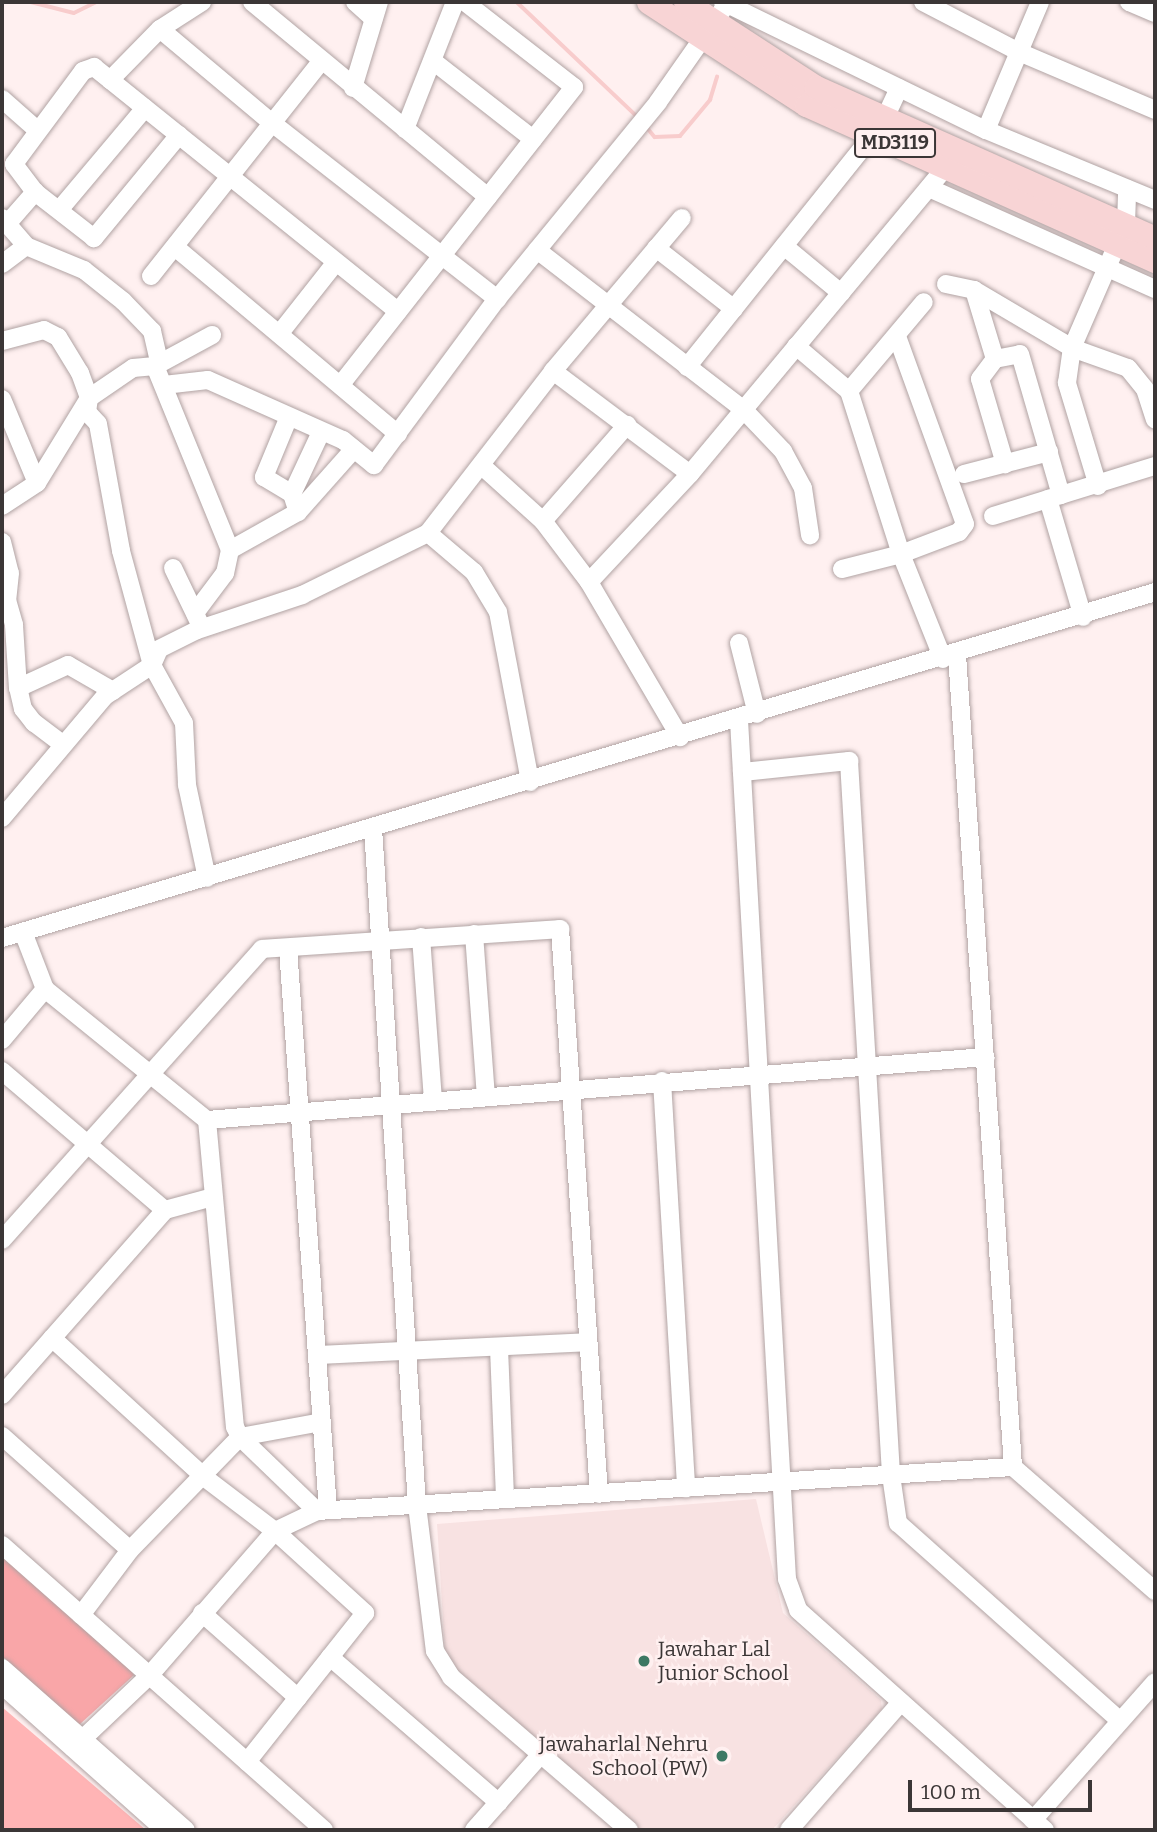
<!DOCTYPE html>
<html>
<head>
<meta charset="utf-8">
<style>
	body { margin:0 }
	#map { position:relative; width:1157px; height:1832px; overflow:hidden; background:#fff0f0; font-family:Bitter,serif }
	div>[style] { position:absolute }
	.built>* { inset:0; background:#f8e2e2 }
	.green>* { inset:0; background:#ffb4b5 }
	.forest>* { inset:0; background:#f9a6a8 }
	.stream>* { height:3.5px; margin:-1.75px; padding:0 1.75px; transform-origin:1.75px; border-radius:1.75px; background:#f8cccc }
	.roads { filter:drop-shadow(0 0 2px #b1a3a3) drop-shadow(0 0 2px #b1a3a3) }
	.minor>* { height:18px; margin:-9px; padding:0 9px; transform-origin:9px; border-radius:9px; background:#fff }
	.major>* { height:23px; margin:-11.5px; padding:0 11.5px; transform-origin:11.5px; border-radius:11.5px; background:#f8d4d5 }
	.dots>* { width:19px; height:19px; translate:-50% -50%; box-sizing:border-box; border:4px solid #fff0f0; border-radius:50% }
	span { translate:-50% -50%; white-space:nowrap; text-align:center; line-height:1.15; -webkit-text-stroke:5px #fff0f0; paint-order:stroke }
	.shield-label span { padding:2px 5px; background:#fff0f0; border:2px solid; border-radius:5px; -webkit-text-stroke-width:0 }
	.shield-label { font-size:19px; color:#3b3636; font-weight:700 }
	.poi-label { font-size:21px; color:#3b3636 }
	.left { translate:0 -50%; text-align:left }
	.right { translate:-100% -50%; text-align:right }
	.frame { position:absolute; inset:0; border:4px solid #3b3636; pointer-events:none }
	.scale { position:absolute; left:908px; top:1780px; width:184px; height:32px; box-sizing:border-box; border:4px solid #3b3636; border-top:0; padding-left:9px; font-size:21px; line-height:24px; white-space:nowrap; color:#3b3636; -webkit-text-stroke:5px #fff0f0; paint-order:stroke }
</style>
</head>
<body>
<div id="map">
	<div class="built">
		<div style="clip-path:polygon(756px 1499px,783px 1613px,881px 1700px,882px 1709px,772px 1830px,632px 1830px,457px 1672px,445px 1651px,437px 1524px)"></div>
	</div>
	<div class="green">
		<div style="clip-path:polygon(2px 1707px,146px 1830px,2px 1830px)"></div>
	</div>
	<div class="forest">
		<div style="clip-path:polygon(2px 1554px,125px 1662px,134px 1675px,79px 1725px,2px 1656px)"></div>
	</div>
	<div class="stream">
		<div style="left:31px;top:2px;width:44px;rotate:14.3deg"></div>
		<div style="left:74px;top:13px;width:25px;rotate:-26deg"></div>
		<div style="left:517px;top:2px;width:168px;rotate:43.6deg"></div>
		<div style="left:646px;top:126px;width:14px;rotate:51deg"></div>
		<div style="left:655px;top:137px;width:25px;rotate:-2deg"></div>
		<div style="left:680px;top:136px;width:47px;rotate:-50.2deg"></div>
		<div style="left:710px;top:100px;width:24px;rotate:-73deg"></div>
	</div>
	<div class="roads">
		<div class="minor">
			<div style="left:252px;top:2px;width:306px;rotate:39.6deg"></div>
			<div style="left:355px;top:2px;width:25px;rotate:42deg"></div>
			<div style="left:723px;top:2px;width:292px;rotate:26deg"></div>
			<div style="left:986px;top:130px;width:183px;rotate:22.5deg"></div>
			<div style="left:923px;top:2px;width:108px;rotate:27.5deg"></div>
			<div style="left:1019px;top:52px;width:148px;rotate:23.1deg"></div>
			<div style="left:1129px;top:2px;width:28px;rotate:23deg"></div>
			<div style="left:160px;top:29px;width:50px;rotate:-32.7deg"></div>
			<div style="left:433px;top:61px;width:127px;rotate:38deg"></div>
			<div style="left:110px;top:80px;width:71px;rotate:-45.6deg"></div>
			<div style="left:160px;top:29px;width:146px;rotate:40deg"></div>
			<div style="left:272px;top:123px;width:286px;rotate:38deg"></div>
			<div style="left:353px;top:88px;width:90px;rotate:-73.2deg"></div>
			<div style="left:2px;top:99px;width:47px;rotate:41.5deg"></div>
			<div style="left:885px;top:118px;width:33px;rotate:-65deg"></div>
			<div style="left:405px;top:129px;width:136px;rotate:-68.5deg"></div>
			<div style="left:986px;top:130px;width:139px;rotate:-67.1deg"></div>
			<div style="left:179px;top:135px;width:134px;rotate:129.5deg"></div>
			<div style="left:94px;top:238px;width:75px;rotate:-142.1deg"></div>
			<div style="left:35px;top:192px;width:35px;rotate:-127deg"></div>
			<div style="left:14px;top:164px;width:116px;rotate:-53.4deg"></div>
			<div style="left:83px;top:71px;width:12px;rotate:-20deg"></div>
			<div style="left:94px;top:67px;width:390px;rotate:38.8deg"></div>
			<div style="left:929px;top:188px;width:248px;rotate:24.1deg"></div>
			<div style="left:60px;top:209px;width:132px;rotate:-49.9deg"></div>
			<div style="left:2px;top:218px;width:37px;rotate:49deg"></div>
			<div style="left:26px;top:246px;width:63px;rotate:22.5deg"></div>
			<div style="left:84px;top:270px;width:50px;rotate:38.5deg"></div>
			<div style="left:123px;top:301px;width:42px;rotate:46deg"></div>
			<div style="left:152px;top:331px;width:32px;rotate:77deg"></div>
			<div style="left:7px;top:224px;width:43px;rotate:-48.8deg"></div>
			<div style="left:784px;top:246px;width:74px;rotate:39.5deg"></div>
			<div style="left:175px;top:247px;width:291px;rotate:40deg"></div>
			<div style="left:656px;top:248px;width:99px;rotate:38deg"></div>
			<div style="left:537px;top:250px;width:260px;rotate:37.7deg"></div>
			<div style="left:743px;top:409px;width:58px;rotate:46.4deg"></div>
			<div style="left:783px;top:451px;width:42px;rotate:61.6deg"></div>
			<div style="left:803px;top:488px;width:48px;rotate:81.5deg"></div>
			<div style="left:2px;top:264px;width:30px;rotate:-37deg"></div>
			<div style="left:151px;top:276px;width:275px;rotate:-51.6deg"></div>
			<div style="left:946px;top:284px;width:29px;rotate:12deg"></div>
			<div style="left:974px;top:290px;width:114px;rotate:30.6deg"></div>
			<div style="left:1072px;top:348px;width:59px;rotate:19.7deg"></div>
			<div style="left:1128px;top:368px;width:27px;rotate:51deg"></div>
			<div style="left:1145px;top:389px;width:32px;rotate:72deg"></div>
			<div style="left:974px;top:290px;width:72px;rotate:73.1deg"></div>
			<div style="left:995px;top:359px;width:25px;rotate:127deg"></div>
			<div style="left:980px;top:379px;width:89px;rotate:73.6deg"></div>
			<div style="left:280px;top:333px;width:90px;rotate:-51.7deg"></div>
			<div style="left:2px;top:341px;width:43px;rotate:-14.7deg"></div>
			<div style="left:44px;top:330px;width:16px;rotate:27deg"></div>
			<div style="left:58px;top:337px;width:42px;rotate:58.6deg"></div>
			<div style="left:80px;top:373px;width:27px;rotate:70deg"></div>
			<div style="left:89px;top:398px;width:14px;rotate:98deg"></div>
			<div style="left:87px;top:412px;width:16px;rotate:47deg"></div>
			<div style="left:98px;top:424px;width:129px;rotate:79.7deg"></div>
			<div style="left:121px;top:551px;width:118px;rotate:74.8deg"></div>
			<div style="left:152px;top:665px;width:66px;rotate:61.1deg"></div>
			<div style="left:184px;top:723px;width:62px;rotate:87.2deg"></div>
			<div style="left:187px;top:785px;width:95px;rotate:77.9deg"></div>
			<div style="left:796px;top:346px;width:70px;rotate:40.3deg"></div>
			<div style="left:849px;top:391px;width:171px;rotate:72.3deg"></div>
			<div style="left:901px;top:554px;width:113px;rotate:68.2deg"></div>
			<div style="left:995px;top:359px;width:25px;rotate:-11deg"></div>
			<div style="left:1020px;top:354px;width:147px;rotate:73.8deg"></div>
			<div style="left:155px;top:366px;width:65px;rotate:-28.5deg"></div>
			<div style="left:687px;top:367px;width:299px;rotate:-51.3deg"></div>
			<div style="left:553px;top:371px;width:171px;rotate:36.9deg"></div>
			<div style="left:342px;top:383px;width:376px;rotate:-51.9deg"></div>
			<div style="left:574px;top:87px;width:138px;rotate:-142.1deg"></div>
			<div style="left:164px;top:385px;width:44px;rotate:-6.5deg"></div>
			<div style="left:208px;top:380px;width:148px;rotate:24deg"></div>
			<div style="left:343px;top:440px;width:40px;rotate:39deg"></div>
			<div style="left:374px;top:465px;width:207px;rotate:-53.5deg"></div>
			<div style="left:497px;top:299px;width:254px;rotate:-50.7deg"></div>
			<div style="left:658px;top:102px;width:122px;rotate:-55deg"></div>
			<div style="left:849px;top:391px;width:116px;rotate:-49.9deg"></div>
			<div style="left:2px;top:399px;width:91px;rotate:67.4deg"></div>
			<div style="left:288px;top:419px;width:63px;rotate:112.5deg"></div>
			<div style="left:264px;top:477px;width:33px;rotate:31deg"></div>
			<div style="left:292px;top:494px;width:19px;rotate:72deg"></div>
			<div style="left:481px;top:465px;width:84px;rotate:42.1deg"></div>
			<div style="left:543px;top:521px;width:76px;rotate:53deg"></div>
			<div style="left:589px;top:582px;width:180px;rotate:59.6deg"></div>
			<div style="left:964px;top:474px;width:88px;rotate:-14.5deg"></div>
			<div style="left:1098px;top:486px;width:108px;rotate:-106.8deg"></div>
			<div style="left:1067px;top:383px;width:35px;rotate:-82deg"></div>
			<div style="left:1072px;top:348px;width:135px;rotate:-66.5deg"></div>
			<div style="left:1126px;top:224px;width:35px;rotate:-88deg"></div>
			<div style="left:292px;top:494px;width:68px;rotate:-64.9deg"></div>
			<div style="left:1048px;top:499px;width:123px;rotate:73.5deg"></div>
			<div style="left:2px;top:506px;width:42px;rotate:-33.3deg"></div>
			<div style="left:37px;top:483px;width:100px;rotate:-58.5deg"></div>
			<div style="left:89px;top:398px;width:53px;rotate:-34.3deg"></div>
			<div style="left:133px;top:368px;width:22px;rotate:-5deg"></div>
			<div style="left:155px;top:366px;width:199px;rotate:67.8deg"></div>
			<div style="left:230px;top:550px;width:24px;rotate:102deg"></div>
			<div style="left:225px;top:573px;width:50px;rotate:126.9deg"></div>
			<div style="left:993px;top:516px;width:170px;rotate:-17.2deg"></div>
			<div style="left:543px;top:521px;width:128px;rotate:-48.8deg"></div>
			<div style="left:428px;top:533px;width:60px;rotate:40.3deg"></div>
			<div style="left:474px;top:572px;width:47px;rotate:59deg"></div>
			<div style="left:498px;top:612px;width:173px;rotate:79.3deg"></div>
			<div style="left:2px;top:542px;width:32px;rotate:76deg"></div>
			<div style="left:10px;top:573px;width:27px;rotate:96deg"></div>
			<div style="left:7px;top:600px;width:26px;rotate:74deg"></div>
			<div style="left:14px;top:625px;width:63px;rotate:86.4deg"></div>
			<div style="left:230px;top:550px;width:78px;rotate:-29.2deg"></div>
			<div style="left:298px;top:512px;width:84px;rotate:-48.4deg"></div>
			<div style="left:173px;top:568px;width:60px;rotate:64.3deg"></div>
			<div style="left:842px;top:569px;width:61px;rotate:-14.3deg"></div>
			<div style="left:901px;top:554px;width:62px;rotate:-20.8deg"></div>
			<div style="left:959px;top:532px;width:10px;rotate:-53deg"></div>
			<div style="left:965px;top:524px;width:200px;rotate:-109.9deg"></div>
			<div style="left:589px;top:582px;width:148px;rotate:-46.9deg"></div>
			<div style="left:690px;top:474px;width:401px;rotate:-50.2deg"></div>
			<div style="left:739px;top:643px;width:73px;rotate:75.8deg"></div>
			<div style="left:957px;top:655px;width:814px;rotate:86.05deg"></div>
			<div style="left:739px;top:720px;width:860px;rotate:86.8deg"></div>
			<div style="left:787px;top:1579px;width:33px;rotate:70deg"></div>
			<div style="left:798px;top:1610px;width:331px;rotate:41.7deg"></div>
			<div style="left:61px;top:743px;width:34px;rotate:-143deg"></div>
			<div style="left:34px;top:723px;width:18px;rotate:-128deg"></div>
			<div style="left:23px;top:709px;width:22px;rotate:-103deg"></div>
			<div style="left:18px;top:688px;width:55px;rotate:-24.7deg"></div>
			<div style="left:68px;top:665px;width:52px;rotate:30deg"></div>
			<div style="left:742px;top:772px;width:108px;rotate:-5.9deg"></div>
			<div style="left:849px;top:761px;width:715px;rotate:86.63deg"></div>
			<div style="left:891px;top:1475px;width:49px;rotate:81.7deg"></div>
			<div style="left:898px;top:1523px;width:297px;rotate:41.7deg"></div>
			<div style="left:2px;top:818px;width:160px;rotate:-49.8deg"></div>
			<div style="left:105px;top:696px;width:56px;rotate:-33.4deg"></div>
			<div style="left:152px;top:665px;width:17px;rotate:-66deg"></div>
			<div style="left:159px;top:649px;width:42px;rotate:-26.6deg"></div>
			<div style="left:197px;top:630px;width:111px;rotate:-18.4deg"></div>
			<div style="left:302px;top:595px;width:140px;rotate:-26.2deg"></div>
			<div style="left:428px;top:533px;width:205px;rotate:-52.3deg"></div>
			<div style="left:553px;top:371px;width:200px;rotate:-49.9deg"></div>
			<div style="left:373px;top:828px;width:678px;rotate:86.28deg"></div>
			<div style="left:417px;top:1505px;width:147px;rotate:83deg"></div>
			<div style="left:435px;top:1651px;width:31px;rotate:58deg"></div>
			<div style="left:451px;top:1677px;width:235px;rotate:40.7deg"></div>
			<div style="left:23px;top:932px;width:61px;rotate:68.9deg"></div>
			<div style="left:45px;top:989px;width:208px;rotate:39deg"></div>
			<div style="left:207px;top:1120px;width:781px;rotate:-4.63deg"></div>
			<div style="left:474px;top:934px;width:162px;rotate:85.8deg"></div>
			<div style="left:421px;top:937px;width:163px;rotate:85.8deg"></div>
			<div style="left:2px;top:938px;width:1204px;rotate:-16.7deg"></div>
			<div style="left:288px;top:948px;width:563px;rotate:85.93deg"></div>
			<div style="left:2px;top:1040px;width:67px;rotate:-49.9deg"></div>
			<div style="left:2px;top:1071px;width:214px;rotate:40.5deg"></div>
			<div style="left:662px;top:1081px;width:408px;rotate:86.6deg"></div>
			<div style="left:207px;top:1120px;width:308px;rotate:84.8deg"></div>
			<div style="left:235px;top:1427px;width:11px;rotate:63deg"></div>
			<div style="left:240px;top:1437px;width:107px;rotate:43.9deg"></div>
			<div style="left:2px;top:1240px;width:390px;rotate:-48.2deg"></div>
			<div style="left:262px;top:949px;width:299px;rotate:-3.8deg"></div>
			<div style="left:560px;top:929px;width:566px;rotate:86.05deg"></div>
			<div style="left:52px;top:1338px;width:206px;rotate:42.4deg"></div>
			<div style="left:204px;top:1477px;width:89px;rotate:37.3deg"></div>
			<div style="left:275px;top:1531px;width:122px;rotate:42.3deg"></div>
			<div style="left:365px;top:1613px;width:190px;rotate:128.4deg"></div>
			<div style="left:499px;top:1348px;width:151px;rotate:87.7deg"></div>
			<div style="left:317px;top:1355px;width:271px;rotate:-2.7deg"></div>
			<div style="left:2px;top:1395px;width:247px;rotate:-48.6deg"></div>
			<div style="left:165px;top:1210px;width:50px;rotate:-15.2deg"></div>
			<div style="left:2px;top:1436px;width:171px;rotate:41.7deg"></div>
			<div style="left:2px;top:1545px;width:430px;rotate:41.5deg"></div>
			<div style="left:202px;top:1613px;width:128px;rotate:41.5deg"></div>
			<div style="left:81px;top:1615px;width:81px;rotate:-53deg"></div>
			<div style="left:130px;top:1550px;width:158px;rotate:-45.8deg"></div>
			<div style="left:240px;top:1437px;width:83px;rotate:-10.4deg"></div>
			<div style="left:330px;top:1657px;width:223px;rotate:40.8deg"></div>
			<div style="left:2px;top:1668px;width:245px;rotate:41.4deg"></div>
			<div style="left:2px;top:1685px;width:218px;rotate:41.7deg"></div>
			<div style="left:73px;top:1748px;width:105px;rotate:-43.5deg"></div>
			<div style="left:149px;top:1676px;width:192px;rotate:-49deg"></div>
			<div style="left:275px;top:1531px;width:47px;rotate:-25.5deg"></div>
			<div style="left:317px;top:1511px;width:697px;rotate:-3.62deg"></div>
			<div style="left:1013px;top:1467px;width:189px;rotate:41.1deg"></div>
			<div style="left:1033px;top:1820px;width:184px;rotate:-48.5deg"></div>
			<div style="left:474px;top:1830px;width:104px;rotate:-48.5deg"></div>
			<div style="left:789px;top:1830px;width:170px;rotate:-48.8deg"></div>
		</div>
		<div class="major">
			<div style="left:648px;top:2px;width:189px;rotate:33.1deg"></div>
			<div style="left:806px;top:105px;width:382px;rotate:24.1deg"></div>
			<div style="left:685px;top:2px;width:156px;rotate:33deg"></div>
			<div style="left:816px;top:87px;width:371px;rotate:24deg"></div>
		</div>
	</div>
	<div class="dots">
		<div style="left:644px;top:1661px;background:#3d7964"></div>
		<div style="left:722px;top:1756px;background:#3d7964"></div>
	</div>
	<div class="shield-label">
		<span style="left:895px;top:143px">MD3119</span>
	</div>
	<div class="poi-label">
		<span class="left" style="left:658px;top:1661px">Jawahar Lal<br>Junior School</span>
		<span class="right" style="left:708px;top:1756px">Jawaharlal Nehru<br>School (PW)</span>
	</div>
	<div class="frame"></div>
	<div class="scale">100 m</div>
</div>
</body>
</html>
